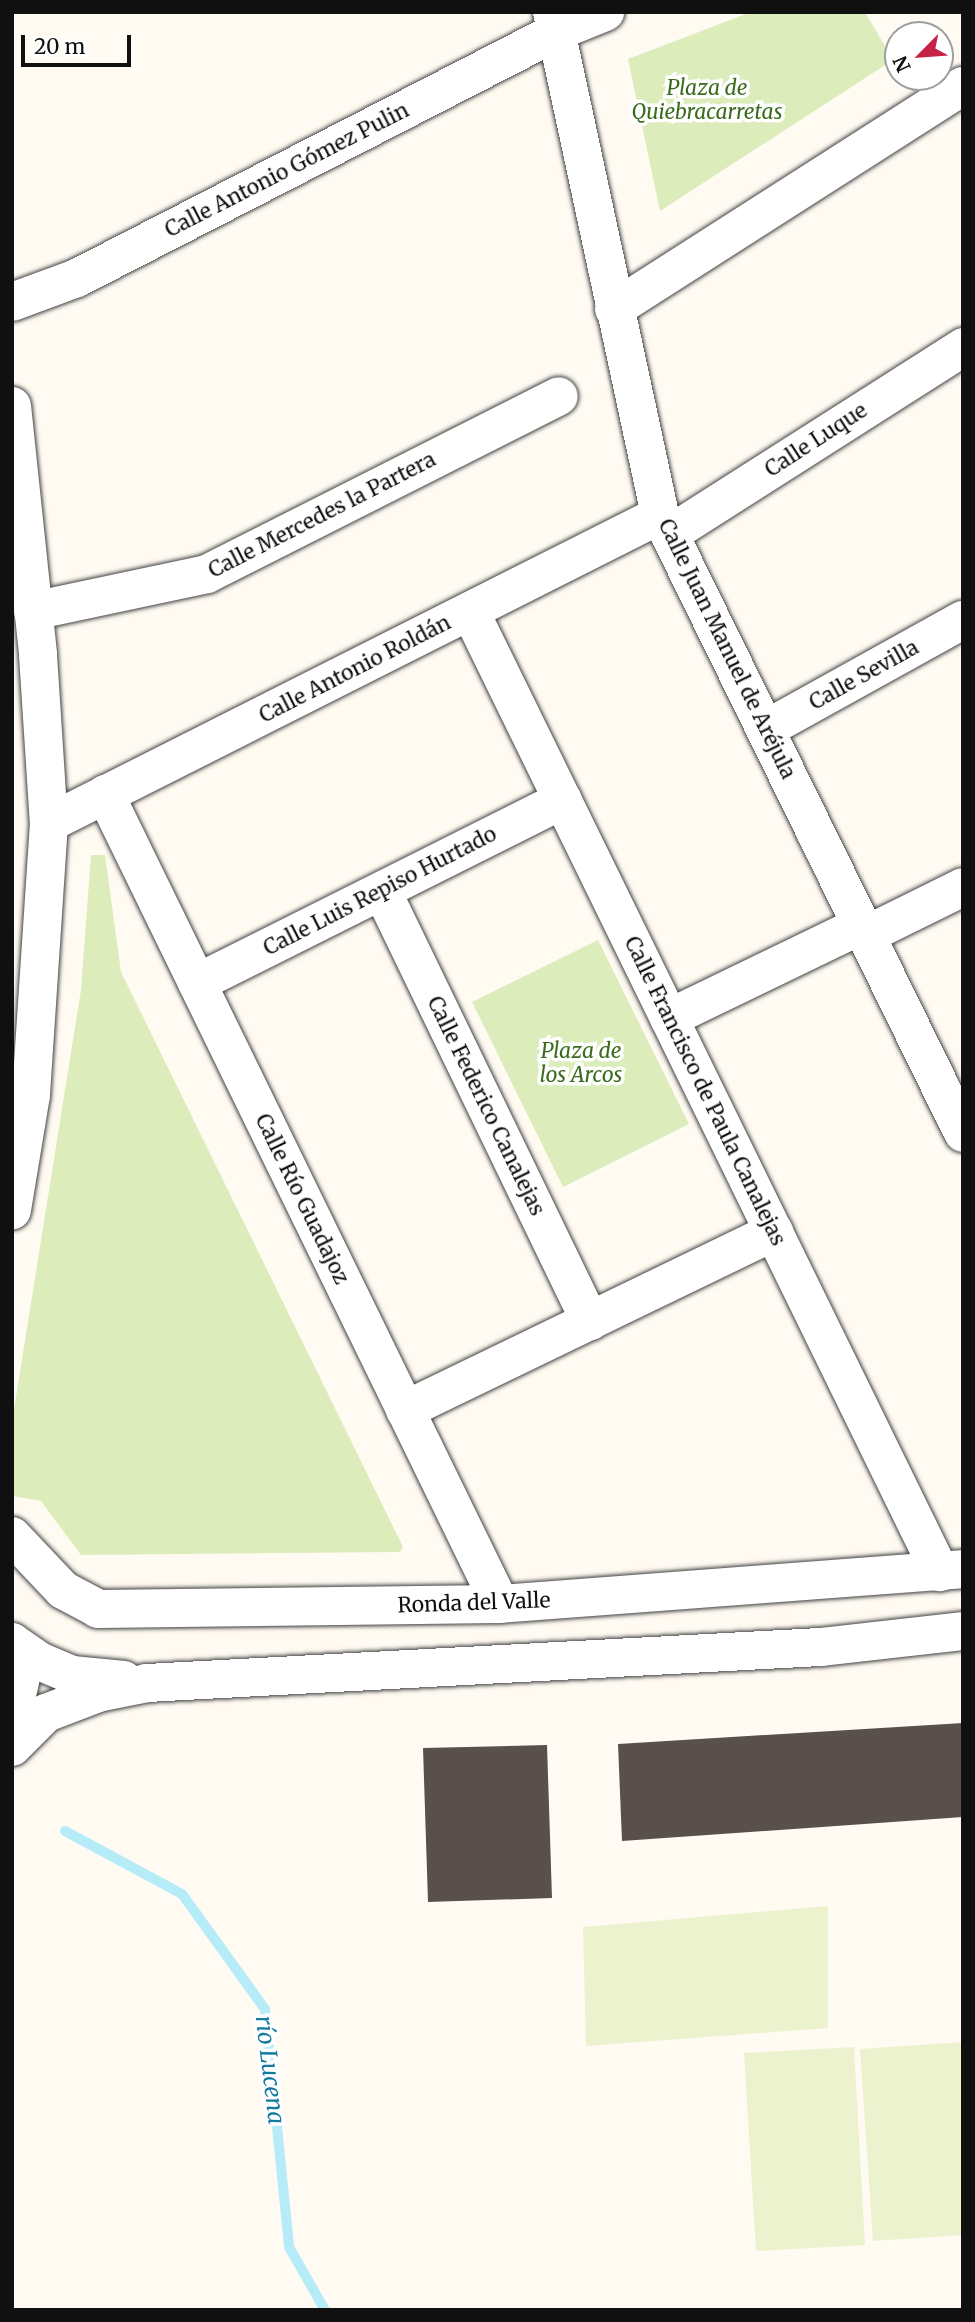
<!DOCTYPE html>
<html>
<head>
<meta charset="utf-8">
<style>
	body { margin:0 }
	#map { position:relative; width:975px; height:2322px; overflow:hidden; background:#fffbf3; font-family:Merriweather,serif }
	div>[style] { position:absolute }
	.green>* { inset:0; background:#dcecbb }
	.pitch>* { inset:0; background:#ecf2cd }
	.stream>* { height:10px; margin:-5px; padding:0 5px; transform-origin:5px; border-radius:5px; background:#b6ebf8 }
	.building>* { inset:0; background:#594f4c }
	.roads { filter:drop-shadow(0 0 2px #434343) drop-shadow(0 0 2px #434343) }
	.minor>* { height:38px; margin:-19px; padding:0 19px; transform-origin:19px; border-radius:19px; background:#fff }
	.tertiary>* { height:38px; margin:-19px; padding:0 19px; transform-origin:19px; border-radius:19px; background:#fff }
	span { translate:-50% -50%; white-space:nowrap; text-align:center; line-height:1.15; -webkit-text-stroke:7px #fff; paint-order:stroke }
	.park-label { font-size:21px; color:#3b6b1d; font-style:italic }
	.street-label { font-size:21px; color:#101010 }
	.water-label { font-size:23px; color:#147aa0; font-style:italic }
	.frame { position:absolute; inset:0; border:14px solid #101010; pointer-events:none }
	.north { position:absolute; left:884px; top:21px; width:70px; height:70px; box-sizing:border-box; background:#fff; border:2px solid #9f9f9f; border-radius:50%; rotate:245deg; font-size:19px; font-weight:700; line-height:28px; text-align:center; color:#101010 }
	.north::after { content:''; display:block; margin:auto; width:24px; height:32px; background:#c62246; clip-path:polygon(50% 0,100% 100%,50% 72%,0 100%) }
	.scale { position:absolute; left:21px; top:35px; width:110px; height:32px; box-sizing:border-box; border:4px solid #101010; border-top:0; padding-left:9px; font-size:21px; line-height:24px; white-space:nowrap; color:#101010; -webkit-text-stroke:5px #fff; paint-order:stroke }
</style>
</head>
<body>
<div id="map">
	<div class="green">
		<div style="clip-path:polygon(751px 12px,865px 12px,893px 60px,660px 211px,628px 59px)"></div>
		<div style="clip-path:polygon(91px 855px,105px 855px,121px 972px,403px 1547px,400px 1552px,81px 1555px,41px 1501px,12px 1496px,12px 1422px,81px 990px)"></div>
		<div style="clip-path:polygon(598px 940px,689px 1124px,563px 1187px,472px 1002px)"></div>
	</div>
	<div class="pitch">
		<div style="clip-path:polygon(828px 1906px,828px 2028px,586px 2046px,583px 1927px)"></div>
		<div style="clip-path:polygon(963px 2042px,963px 2235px,873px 2241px,860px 2049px)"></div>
		<div style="clip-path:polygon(854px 2047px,865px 2245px,756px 2251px,744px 2053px)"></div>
	</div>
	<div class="stream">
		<div style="left:65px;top:1831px;width:133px;rotate:28.3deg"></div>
		<div style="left:182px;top:1894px;width:142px;rotate:54.2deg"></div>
		<div style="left:265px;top:2009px;width:239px;rotate:84.2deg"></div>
		<div style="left:289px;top:2247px;width:73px;rotate:60.3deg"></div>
	</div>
	<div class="building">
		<div style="clip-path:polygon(963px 1723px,963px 1817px,622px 1841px,618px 1744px)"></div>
		<div style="clip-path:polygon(547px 1745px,552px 1898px,428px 1902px,423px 1748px)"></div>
	</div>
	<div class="roads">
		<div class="minor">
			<div style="left:552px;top:12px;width:514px;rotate:77.88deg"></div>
			<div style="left:660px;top:515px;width:688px;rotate:63.88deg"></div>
			<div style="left:12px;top:302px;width:69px;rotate:-20.3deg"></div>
			<div style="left:77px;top:278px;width:541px;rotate:-27.18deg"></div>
			<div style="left:558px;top:31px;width:51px;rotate:-22deg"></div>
			<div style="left:614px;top:309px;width:414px;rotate:-32.6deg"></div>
			<div style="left:670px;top:534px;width:348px;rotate:-32.5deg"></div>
			<div style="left:33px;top:611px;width:178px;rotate:-12deg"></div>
			<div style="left:207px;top:574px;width:394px;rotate:-26.8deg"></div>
			<div style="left:470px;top:611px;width:1070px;rotate:63.94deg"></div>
			<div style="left:766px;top:729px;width:225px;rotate:-29deg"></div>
			<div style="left:105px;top:794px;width:901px;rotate:64deg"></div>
			<div style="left:49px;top:823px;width:684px;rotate:-26.75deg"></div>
			<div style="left:382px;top:891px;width:478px;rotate:64.2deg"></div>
			<div style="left:866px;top:935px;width:108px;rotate:-26.3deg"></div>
			<div style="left:197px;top:983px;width:409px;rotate:-26.6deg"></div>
			<div style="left:669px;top:1018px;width:213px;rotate:-25.8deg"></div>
			<div style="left:405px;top:1410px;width:410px;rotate:-25.8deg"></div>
			<div style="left:12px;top:1536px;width:74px;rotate:46.6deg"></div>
			<div style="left:63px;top:1590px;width:40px;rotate:28deg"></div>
			<div style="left:98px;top:1609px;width:402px;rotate:-0.7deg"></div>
			<div style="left:500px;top:1604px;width:464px;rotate:-4.3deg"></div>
		</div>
		<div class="tertiary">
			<div style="left:12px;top:406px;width:250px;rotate:84deg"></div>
			<div style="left:38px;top:655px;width:168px;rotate:86.3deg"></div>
			<div style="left:49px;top:823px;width:273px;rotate:93.8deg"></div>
			<div style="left:31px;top:1095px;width:117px;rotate:99.4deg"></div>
			<div style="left:12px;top:1642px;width:33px;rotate:35deg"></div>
			<div style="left:39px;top:1661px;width:36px;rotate:23deg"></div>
			<div style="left:72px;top:1675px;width:52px;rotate:5.5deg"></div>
			<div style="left:12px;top:1642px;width:36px;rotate:76deg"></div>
			<div style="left:21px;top:1677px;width:42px;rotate:102.4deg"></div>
			<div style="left:12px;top:1747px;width:48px;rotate:-45deg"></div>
			<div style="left:46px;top:1713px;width:56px;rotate:-21deg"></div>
			<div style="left:98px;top:1693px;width:50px;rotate:-11.5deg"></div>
			<div style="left:147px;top:1683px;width:675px;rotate:-3.06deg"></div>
			<div style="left:821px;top:1647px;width:143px;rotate:-6.4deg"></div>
		</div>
	</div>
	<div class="park-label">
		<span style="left:707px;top:100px">Plaza de<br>Quiebracarretas</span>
		<span style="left:581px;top:1063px">Plaza de<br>los Arcos</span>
	</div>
	<div class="street-label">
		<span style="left:287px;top:170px;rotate:-27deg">Calle Antonio Gómez Pulin</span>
		<span style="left:816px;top:440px;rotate:-33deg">Calle Luque</span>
		<span style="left:322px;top:515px;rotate:-27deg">Calle Mercedes la Partera</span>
		<span style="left:727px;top:649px;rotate:64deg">Calle Juan Manuel de Aréjula</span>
		<span style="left:355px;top:669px;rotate:-27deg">Calle Antonio Roldán</span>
		<span style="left:864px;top:675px;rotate:-29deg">Calle Sevilla</span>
		<span style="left:380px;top:891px;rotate:-27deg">Calle Luis Repiso Hurtado</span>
		<span style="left:705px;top:1091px;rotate:64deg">Calle Francisco de Paula Canalejas</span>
		<span style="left:486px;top:1106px;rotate:64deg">Calle Federico Canalejas</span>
		<span style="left:302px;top:1199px;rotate:64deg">Calle Río Guadajoz</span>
		<span style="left:474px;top:1603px;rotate:-2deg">Ronda del Valle</span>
	</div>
	<div class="water-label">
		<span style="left:270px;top:2070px;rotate:83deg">río Lucena</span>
	</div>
	<div class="frame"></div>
	<div class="north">N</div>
	<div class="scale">20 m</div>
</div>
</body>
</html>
